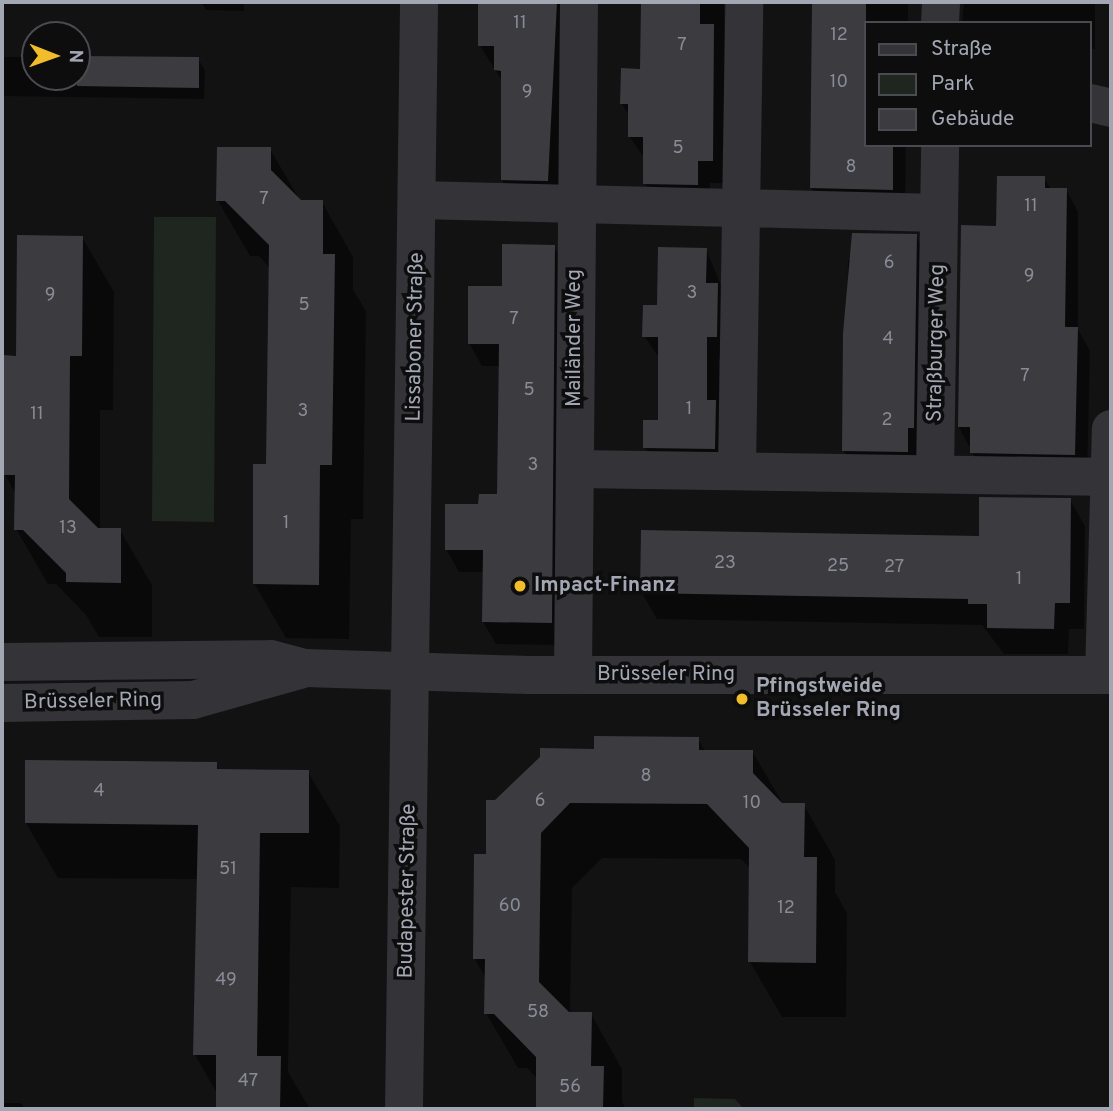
<!DOCTYPE html>
<html>
<head>
<meta charset="utf-8">
<style>
	body { margin:0 }
	#map { position:relative; width:1113px; height:1111px; overflow:hidden; background:#121213; font-family:Overpass,sans-serif }
	div>[style] { position:absolute }
	.green>* { inset:0; background:#1e261f }
	.shadow>* { inset:0; background:#0007 }
	.building>* { inset:0; background:#3c3c40 }
	.minor>* { height:38px; margin:-19px; padding:0 19px; transform-origin:19px; border-radius:19px; background:#333338 }
	.dots>* { width:19px; height:19px; translate:-50% -50%; box-sizing:border-box; border:4px solid #0d0d0e; border-radius:50% }
	span { translate:-50% -50%; white-space:nowrap; text-align:center; line-height:1.15; -webkit-text-stroke:7px #0d0d0e; paint-order:stroke }
	.number-label { font-size:18px; color:#898c97 }
	.number-label span { -webkit-text-stroke-width:0 }
	.street-label { font-size:21px; color:#a3a7b4 }
	.poi-label { font-size:21px; color:#a3a7b4; font-weight:700 }
	.left { translate:0 -50%; text-align:left }
	.frame { position:absolute; inset:0; border:4px solid #a3a7b4; pointer-events:none }
	.legend { position:absolute; left:864px; top:21px; width:228px; height:126px; box-sizing:border-box; background:#0d0d0e; border:2px solid #494b50; margin:0; padding:9px 12px; list-style:none; font-size:21px; color:#a3a7b4 }
	.legend li { display:flex; align-items:center; gap:14px; height:35px }
	.legend b { width:35px; border:2px solid #494b50 }
	.north { position:absolute; left:21px; top:21px; width:70px; height:70px; box-sizing:border-box; background:#0d0d0e; border:2px solid #494b50; border-radius:50%; rotate:91deg; font-size:19px; font-weight:700; line-height:28px; text-align:center; color:#a3a7b4 }
	.north::after { content:''; display:block; margin:auto; width:24px; height:32px; background:#f2bd2b; clip-path:polygon(50% 0,100% 100%,50% 72%,0 100%) }
</style>
</head>
<body>
<div id="map">
	<div class="green">
		<div style="clip-path:polygon(154px 217px,216px 217px,214px 522px,152px 521px)"></div>
		<div style="clip-path:polygon(694px 1098px,735px 1099px,744px 1109px,694px 1109px)"></div>
	</div>
	<div class="shadow">
		<div style="clip-path:polygon(201px 2px,244px 2px,244px 11px,206px 10px)"></div>
		<div style="clip-path:polygon(480px 2px,574px 2px,559px 203px,515px 201px,502px 180px,503px 82px,480px 46px)"></div>
		<div style="clip-path:polygon(643px 2px,724px 2px,725px 183px,710px 183px,710px 207px,658px 206px,645px 183px,645px 159px,629px 136px,630px 117px,622px 104px,641px 71px)"></div>
		<div style="clip-path:polygon(814px 2px,908px 2px,908px 23px,866px 23px,866px 145px,906px 145px,905px 212px,824px 210px,811px 187px)"></div>
		<div style="clip-path:polygon(1095px 2px,1095px 49px,1090px 49px,1090px 23px,962px 23px,964px 2px)"></div>
		<div style="clip-path:polygon(2px 57px,35px 57px,35px 77px,77px 77px,77px 58px,198px 59px,205px 70px,204px 99px,2px 96px)"></div>
		<div style="clip-path:polygon(270px 149px,301px 202px,322px 202px,353px 257px,353px 290px,366px 311px,363px 519px,351px 519px,349px 639px,286px 638px,254px 583px,267px 466px,270px 268px,259px 256px,250px 256px,218px 201px)"></div>
		<div style="clip-path:polygon(1044px 178px,1051px 189px,1066px 189px,1078px 212px,1078px 329px,1090px 351px,1087px 477px,984px 475px,959px 427px,998px 228px)"></div>
		<div style="clip-path:polygon(916px 236px,929px 259px,920px 474px,857px 473px,844px 451px,848px 260px)"></div>
		<div style="clip-path:polygon(82px 237px,114px 292px,113px 410px,100px 410px,100px 530px,120px 530px,152px 585px,152px 637px,99px 637px,86px 615px,56px 584px,48px 584px,16px 529px,16px 495px,5px 474px,17px 357px)"></div>
		<div style="clip-path:polygon(554px 247px,567px 269px,564px 645px,496px 644px,483px 622px,484px 572px,459px 572px,446px 549px,480px 506px,499px 496px,500px 366px,482px 366px,469px 343px,503px 288px)"></div>
		<div style="clip-path:polygon(706px 249px,730px 308px,729px 359px,719px 359px,719px 408px,728px 424px,727px 471px,658px 470px,645px 448px,660px 421px,660px 359px,644px 336px,659px 307px)"></div>
		<div style="clip-path:polygon(1070px 500px,1085px 526px,1084px 629px,1069px 629px,1068px 654px,1004px 654px,982px 625px,657px 619px,642px 593px,980px 538px)"></div>
		<div style="clip-path:polygon(698px 739px,705px 751px,752px 751px,783px 804px,804px 805px,835px 860px,835px 892px,847px 913px,846px 1017px,782px 1017px,750px 962px,751px 869px,741px 859px,602px 858px,572px 888px,570px 1014px,591px 1014px,622px 1069px,622px 1102px,626px 1109px,538px 1109px,538px 1079px,527px 1068px,518px 1068px,486px 1013px,486px 979px,475px 959px,496px 801px,595px 750px)"></div>
		<div style="clip-path:polygon(216px 764px,220px 771px,308px 772px,340px 826px,339px 888px,291px 887px,288px 1072px,310px 1109px,218px 1109px,218px 1095px,195px 1055px,198px 879px,58px 878px,26px 823px)"></div>
		<div style="clip-path:polygon(2px 1103px,21px 1103px,25px 1109px,2px 1109px)"></div>
	</div>
	<div class="building">
		<div style="clip-path:polygon(478px 2px,557px 2px,548px 181px,501px 180px,501px 71px,494px 70px,494px 46px,478px 46px)"></div>
		<div style="clip-path:polygon(641px 2px,700px 2px,700px 24px,714px 24px,713px 161px,698px 161px,698px 185px,643px 184px,643px 137px,628px 137px,628px 104px,620px 104px,621px 68px,640px 69px)"></div>
		<div style="clip-path:polygon(812px 2px,866px 2px,866px 145px,893px 145px,893px 190px,810px 188px)"></div>
		<div style="clip-path:polygon(77px 56px,199px 57px,199px 88px,77px 86px)"></div>
		<div style="clip-path:polygon(217px 147px,271px 147px,271px 170px,301px 200px,323px 200px,323px 254px,335px 254px,332px 465px,320px 465px,319px 585px,253px 584px,253px 464px,266px 464px,269px 245px,225px 201px,216px 201px)"></div>
		<div style="clip-path:polygon(997px 176px,1045px 176px,1045px 188px,1067px 188px,1065px 327px,1078px 327px,1075px 455px,970px 453px,970px 427px,958px 427px,961px 225px,996px 226px)"></div>
		<div style="clip-path:polygon(852px 233px,917px 234px,914px 428px,908px 428px,908px 452px,842px 451px,843px 333px)"></div>
		<div style="clip-path:polygon(17px 235px,83px 236px,82px 356px,70px 356px,69px 499px,98px 528px,121px 528px,121px 583px,66px 582px,66px 573px,23px 530px,14px 530px,15px 475px,3px 475px,4px 355px,16px 356px)"></div>
		<div style="clip-path:polygon(502px 244px,555px 245px,552px 623px,482px 622px,483px 550px,445px 550px,445px 504px,478px 504px,479px 494px,497px 494px,499px 344px,468px 344px,468px 286px,502px 286px)"></div>
		<div style="clip-path:polygon(658px 247px,707px 248px,706px 283px,718px 283px,717px 337px,707px 337px,707px 400px,716px 400px,715px 449px,643px 448px,643px 420px,658px 420px,658px 337px,642px 337px,643px 305px,657px 305px)"></div>
		<div style="clip-path:polygon(979px 497px,1071px 498px,1070px 603px,1055px 603px,1054px 629px,987px 628px,987px 604px,968px 604px,968px 599px,640px 593px,641px 530px,979px 536px)"></div>
		<div style="clip-path:polygon(594px 736px,699px 737px,699px 750px,753px 750px,753px 773px,782px 803px,805px 803px,804px 857px,817px 857px,816px 963px,748px 962px,749px 848px,707px 804px,570px 803px,541px 833px,539px 982px,569px 1012px,592px 1012px,591px 1066px,604px 1066px,603px 1109px,536px 1109px,536px 1057px,494px 1014px,484px 1014px,485px 959px,473px 959px,474px 854px,486px 854px,486px 800px,495px 800px,540px 757px,540px 748px,594px 749px)"></div>
		<div style="clip-path:polygon(25px 760px,217px 762px,217px 769px,309px 770px,309px 833px,260px 833px,257px 1056px,281px 1056px,280px 1109px,216px 1109px,216px 1055px,193px 1055px,198px 825px,25px 823px)"></div>
	</div>
	<div class="minor">
		<div style="left:940px;top:23px;width:21px;rotate:-87deg"></div>
		<div style="left:1090px;top:103px;width:22px;rotate:13deg"></div>
		<div style="left:418px;top:200px;width:521px;rotate:1.43deg"></div>
		<div style="left:575px;top:469px;width:535px;rotate:0.86deg"></div>
		<div style="left:737px;top:469px;width:467px;rotate:-89.1deg"></div>
		<div style="left:935px;top:474px;width:329px;rotate:-89.1deg"></div>
		<div style="left:2px;top:662px;width:269px;rotate:-0.6deg"></div>
		<div style="left:271px;top:659px;width:35px;rotate:15deg"></div>
		<div style="left:305px;top:668px;width:224px;rotate:1.8deg"></div>
		<div style="left:529px;top:675px;width:582px"></div>
		<div style="left:573px;top:675px;width:673px;rotate:-89.49deg"></div>
		<div style="left:1104px;top:675px;width:246px;rotate:-88.4deg"></div>
		<div style="left:2px;top:703px;width:191px;rotate:-0.9deg"></div>
		<div style="left:193px;top:700px;width:111px;rotate:-15.7deg"></div>
		<div style="left:404px;top:1109px;width:1107px;rotate:-89.22deg"></div>
	</div>
	<div class="dots">
		<div style="left:520px;top:586px;background:#f2bd2b"></div>
		<div style="left:742px;top:699px;background:#f2bd2b"></div>
	</div>
	<div class="number-label">
		<span style="left:520px;top:24px">11</span>
		<span style="left:839px;top:36px">12</span>
		<span style="left:682px;top:46px">7</span>
		<span style="left:839px;top:83px">10</span>
		<span style="left:527px;top:93px">9</span>
		<span style="left:678px;top:149px">5</span>
		<span style="left:851px;top:168px">8</span>
		<span style="left:264px;top:200px">7</span>
		<span style="left:1031px;top:207px">11</span>
		<span style="left:889px;top:264px">6</span>
		<span style="left:1029px;top:277px">9</span>
		<span style="left:692px;top:294px">3</span>
		<span style="left:50px;top:296px">9</span>
		<span style="left:304px;top:306px">5</span>
		<span style="left:514px;top:320px">7</span>
		<span style="left:888px;top:340px">4</span>
		<span style="left:1025px;top:377px">7</span>
		<span style="left:529px;top:391px">5</span>
		<span style="left:689px;top:410px">1</span>
		<span style="left:303px;top:412px">3</span>
		<span style="left:37px;top:415px">11</span>
		<span style="left:887px;top:421px">2</span>
		<span style="left:533px;top:466px">3</span>
		<span style="left:286px;top:524px">1</span>
		<span style="left:68px;top:529px">13</span>
		<span style="left:725px;top:564px">23</span>
		<span style="left:838px;top:567px">25</span>
		<span style="left:894px;top:568px">27</span>
		<span style="left:1019px;top:580px">1</span>
		<span style="left:646px;top:777px">8</span>
		<span style="left:99px;top:792px">4</span>
		<span style="left:540px;top:802px">6</span>
		<span style="left:752px;top:804px">10</span>
		<span style="left:228px;top:870px">51</span>
		<span style="left:510px;top:907px">60</span>
		<span style="left:786px;top:909px">12</span>
		<span style="left:226px;top:981px">49</span>
		<span style="left:538px;top:1013px">58</span>
		<span style="left:248px;top:1082px">47</span>
		<span style="left:570px;top:1088px">56</span>
	</div>
	<div class="street-label">
		<span style="left:416px;top:337px;rotate:-89deg">Lissaboner Straße</span>
		<span style="left:575px;top:338px;rotate:-90deg">Mailänder Weg</span>
		<span style="left:937px;top:343px;rotate:-89deg">Straßburger Weg</span>
		<span style="left:666px;top:675px">Brüsseler Ring</span>
		<span style="left:93px;top:702px;rotate:-1deg">Brüsseler Ring</span>
		<span style="left:408px;top:891px;rotate:-89deg">Budapester Straße</span>
	</div>
	<div class="poi-label">
		<span class="left" style="left:534px;top:586px">Impact-Finanz</span>
		<span class="left" style="left:756px;top:699px">Pfingstweide<br>Brüsseler Ring</span>
	</div>
	<div class="frame"></div>
	<ul class="legend">
	<li><b style="height:9px;background:#333338"></b>Straße</li>
	<li><b style="height:19px;background:#1e261f"></b>Park</li>
	<li><b style="height:19px;background:#3c3c40"></b>Gebäude</li>
	</ul>
	<div class="north">N</div>
</div>
</body>
</html>
